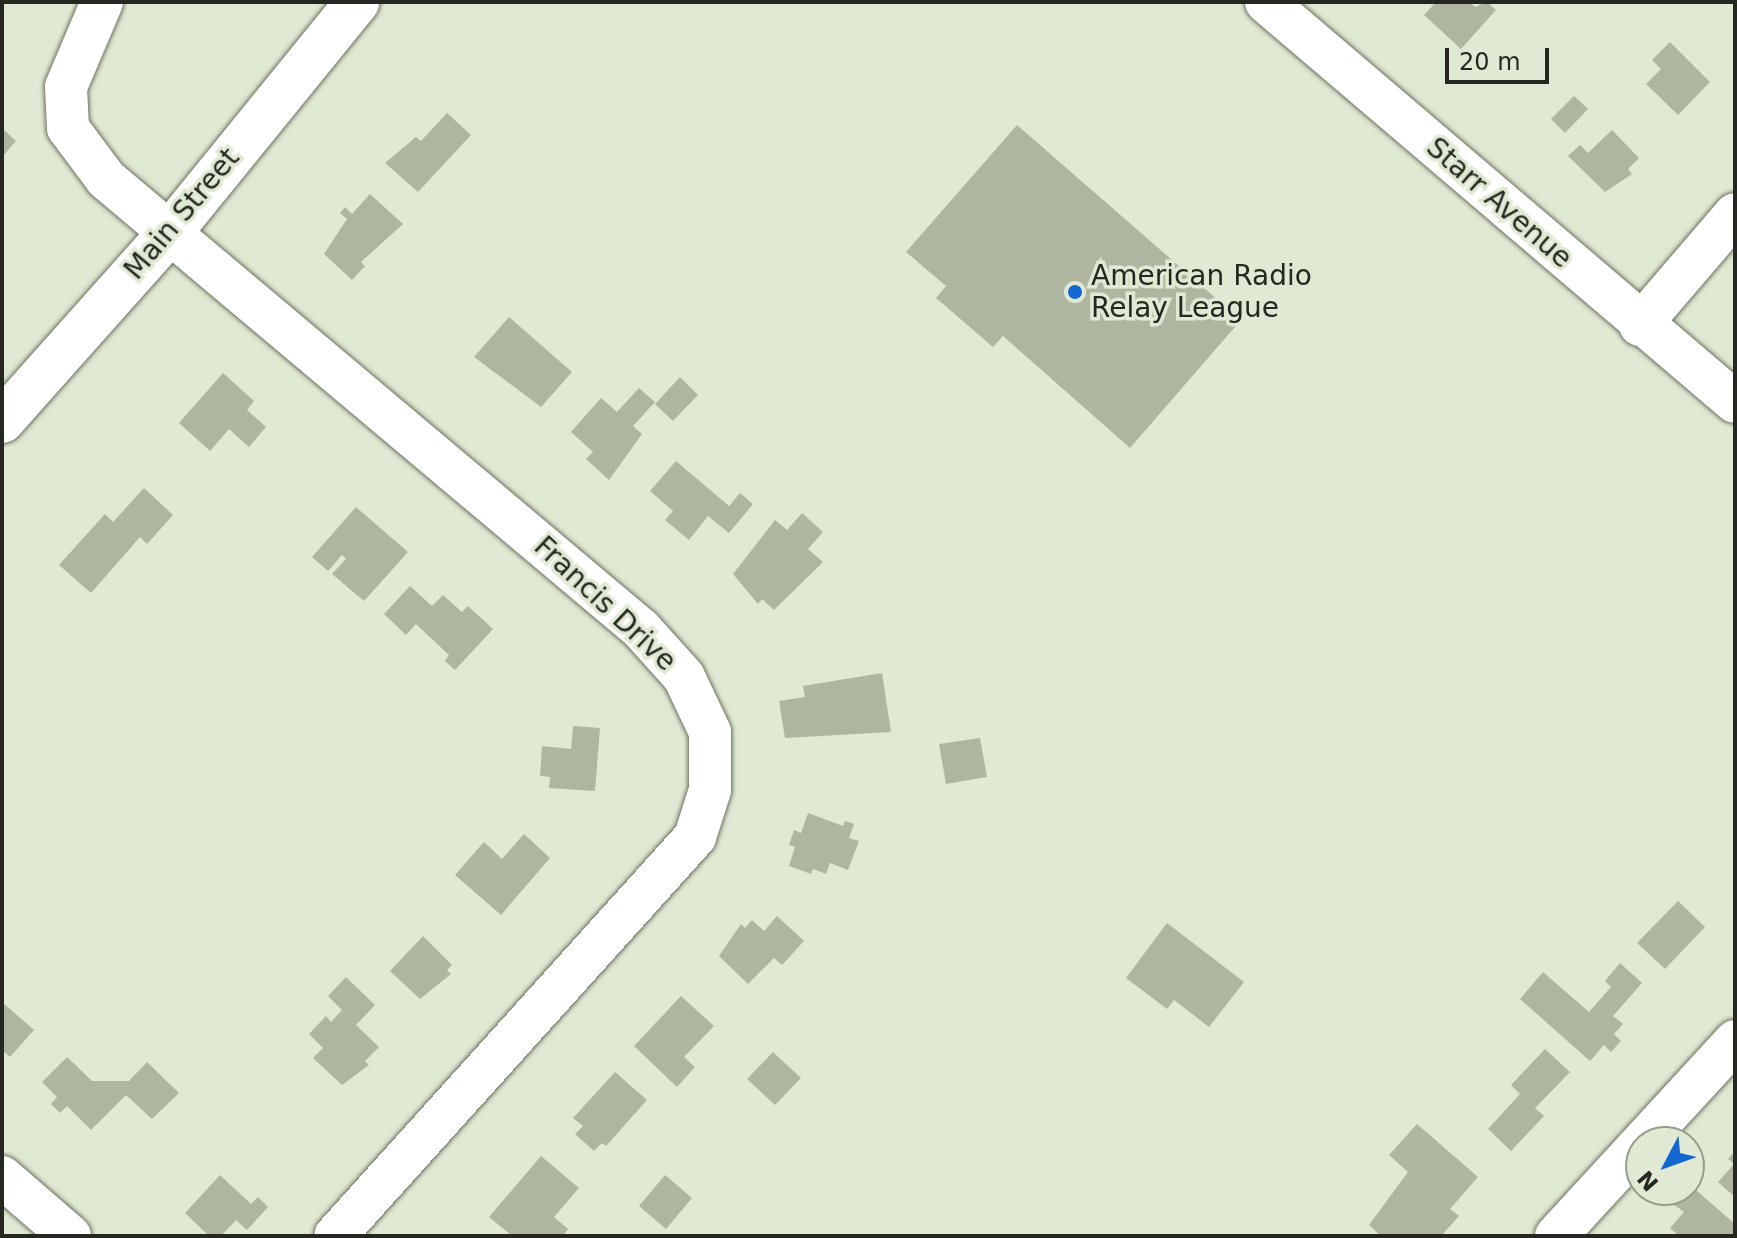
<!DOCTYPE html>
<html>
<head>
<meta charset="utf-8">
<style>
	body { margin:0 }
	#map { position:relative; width:1737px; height:1238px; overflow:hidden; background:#e0e9d3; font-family:"DejaVu Sans",sans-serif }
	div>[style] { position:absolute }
	.building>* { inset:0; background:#aeb6a1 }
	.roads { filter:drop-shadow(0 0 2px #6a725e) drop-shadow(0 0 2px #6a725e) }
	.minor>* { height:42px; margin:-21px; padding:0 21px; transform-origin:21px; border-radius:21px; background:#fff }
	.tertiary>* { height:44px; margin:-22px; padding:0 22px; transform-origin:22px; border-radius:22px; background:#fff }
	.dots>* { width:22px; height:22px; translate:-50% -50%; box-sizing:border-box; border:4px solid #e0e9d3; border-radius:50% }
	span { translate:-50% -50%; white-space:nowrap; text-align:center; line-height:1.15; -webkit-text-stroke:7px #e0e9d3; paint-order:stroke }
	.street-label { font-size:28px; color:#252820 }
	.poi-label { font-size:28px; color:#252820 }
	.left { translate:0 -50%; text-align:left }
	.frame { position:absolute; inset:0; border:4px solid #252820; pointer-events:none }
	.north { position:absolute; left:1625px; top:1126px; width:80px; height:80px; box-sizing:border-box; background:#e0e9d3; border:2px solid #959c8b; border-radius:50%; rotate:229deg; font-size:22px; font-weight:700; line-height:32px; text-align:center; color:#252820 }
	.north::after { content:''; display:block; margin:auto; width:28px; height:36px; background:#1267d0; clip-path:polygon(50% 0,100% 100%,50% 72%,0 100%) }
	.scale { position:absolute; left:1445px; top:48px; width:104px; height:36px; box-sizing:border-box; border:4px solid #252820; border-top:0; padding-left:10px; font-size:24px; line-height:28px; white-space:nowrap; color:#252820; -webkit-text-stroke:6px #e0e9d3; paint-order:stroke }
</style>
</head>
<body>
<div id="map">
	<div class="building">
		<div style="clip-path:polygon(1436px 2px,1470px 2px,1475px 7px,1487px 2px,1496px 10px,1461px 49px,1424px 15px)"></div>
		<div style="clip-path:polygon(1670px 42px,1710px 82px,1678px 115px,1646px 84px,1661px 69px,1652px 60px)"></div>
		<div style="clip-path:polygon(1574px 96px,1588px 109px,1565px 133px,1551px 119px)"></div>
		<div style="clip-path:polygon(447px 113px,471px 135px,418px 192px,385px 163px,416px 137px,421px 141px)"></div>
		<div style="clip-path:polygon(1017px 125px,1241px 320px,1130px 448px,1003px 336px,993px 347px,936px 298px,946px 286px,906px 252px)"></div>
		<div style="clip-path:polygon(2px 128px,16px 141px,2px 157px)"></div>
		<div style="clip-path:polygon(1612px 130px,1639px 158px,1628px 169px,1632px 174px,1605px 192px,1568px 156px,1580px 145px,1588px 153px)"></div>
		<div style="clip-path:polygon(370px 194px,403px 224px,361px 262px,365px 266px,352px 280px,324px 254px,347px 219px,340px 213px,345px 207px,352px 214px)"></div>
		<div style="clip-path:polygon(509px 317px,572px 372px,541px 407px,474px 357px)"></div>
		<div style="clip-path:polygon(223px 373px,254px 401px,247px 410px,266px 427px,249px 447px,229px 429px,210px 451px,179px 423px)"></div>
		<div style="clip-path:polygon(680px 377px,698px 395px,673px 421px,655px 404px)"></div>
		<div style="clip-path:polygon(639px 388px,655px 402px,633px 426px,642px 434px,609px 480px,586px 459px,593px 452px,571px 432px,601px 398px,617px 412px)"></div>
		<div style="clip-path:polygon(676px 461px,729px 506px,740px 493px,753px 504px,729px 533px,708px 516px,689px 540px,665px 520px,673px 511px,650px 491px)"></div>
		<div style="clip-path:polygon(144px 488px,173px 515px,147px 544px,140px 537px,91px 593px,59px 565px,105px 514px,113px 522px)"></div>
		<div style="clip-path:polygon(356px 507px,408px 552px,364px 601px,332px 574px,346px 559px,342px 555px,328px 571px,312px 557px)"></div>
		<div style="clip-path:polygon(802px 513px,823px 532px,808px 549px,823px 562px,774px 610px,762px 599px,758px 604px,733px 574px,775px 520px,787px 530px)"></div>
		<div style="clip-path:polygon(410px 586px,432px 606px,443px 595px,462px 612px,468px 606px,493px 629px,455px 670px,445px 661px,449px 655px,416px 624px,406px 635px,384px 614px)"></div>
		<div style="clip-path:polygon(882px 673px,891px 732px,785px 738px,779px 701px,805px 697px,803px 686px)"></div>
		<div style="clip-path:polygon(573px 726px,600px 728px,595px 791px,549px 788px,550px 777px,540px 776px,542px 746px,571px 749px)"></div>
		<div style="clip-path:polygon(980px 738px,987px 777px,946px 784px,939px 744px)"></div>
		<div style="clip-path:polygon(808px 813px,843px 826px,845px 821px,854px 824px,849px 838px,859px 841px,848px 870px,830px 863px,826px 874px,813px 869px,811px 874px,789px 866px,795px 847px,789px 845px,794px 830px,801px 833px)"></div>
		<div style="clip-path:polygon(524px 834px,550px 858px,501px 915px,455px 875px,484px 842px,502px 859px)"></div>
		<div style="clip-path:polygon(1678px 901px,1705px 927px,1665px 969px,1637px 943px)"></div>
		<div style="clip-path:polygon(777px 916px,804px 941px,782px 965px,774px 958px,748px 984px,719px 956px,741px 924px,745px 928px,752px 920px,764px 931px)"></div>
		<div style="clip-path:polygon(1167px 923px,1244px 982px,1209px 1027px,1174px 1000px,1167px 1009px,1126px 978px)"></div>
		<div style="clip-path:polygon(423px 936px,452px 965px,447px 970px,451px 974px,420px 999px,390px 971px)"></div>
		<div style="clip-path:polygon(1620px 963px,1642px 983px,1613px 1016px,1623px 1024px,1614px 1034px,1621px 1041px,1611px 1052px,1604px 1045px,1590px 1061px,1520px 999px,1543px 972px,1589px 1012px,1611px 987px,1605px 981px)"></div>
		<div style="clip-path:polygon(346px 977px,375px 1005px,356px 1025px,379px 1047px,365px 1061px,369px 1065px,342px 1085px,313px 1058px,323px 1048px,309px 1034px,326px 1016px,331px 1022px,342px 1010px,328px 996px)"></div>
		<div style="clip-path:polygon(681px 996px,714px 1026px,684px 1057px,695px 1067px,677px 1087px,634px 1046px)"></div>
		<div style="clip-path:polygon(2px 1002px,34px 1030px,10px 1057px,2px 1050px)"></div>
		<div style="clip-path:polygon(1545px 1049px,1570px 1072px,1535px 1108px,1544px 1116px,1511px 1151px,1488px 1129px,1520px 1094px,1511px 1085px)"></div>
		<div style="clip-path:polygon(773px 1052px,801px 1078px,775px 1105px,747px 1079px)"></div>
		<div style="clip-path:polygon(67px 1057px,92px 1081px,129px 1081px,147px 1062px,179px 1093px,152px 1119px,126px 1095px,91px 1130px,67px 1106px,60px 1113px,51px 1104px,57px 1097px,42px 1082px)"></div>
		<div style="clip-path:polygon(615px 1072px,647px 1100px,606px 1146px,602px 1143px,594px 1151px,575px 1134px,583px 1126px,573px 1118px)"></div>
		<div style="clip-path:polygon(1417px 1124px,1478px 1177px,1450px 1209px,1459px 1216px,1441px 1236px,1381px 1236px,1369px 1225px,1408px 1172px,1389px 1155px)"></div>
		<div style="clip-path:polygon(1735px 1151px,1735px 1197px,1718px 1182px,1734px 1164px,1728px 1159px)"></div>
		<div style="clip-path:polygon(541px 1156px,579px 1188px,554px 1217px,568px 1229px,563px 1236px,512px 1236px,489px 1217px)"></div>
		<div style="clip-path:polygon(220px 1175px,251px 1204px,258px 1197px,268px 1207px,247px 1230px,236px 1220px,221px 1236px,209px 1236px,185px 1213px)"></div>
		<div style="clip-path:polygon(665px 1175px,692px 1198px,666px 1229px,639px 1206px)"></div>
		<div style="clip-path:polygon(1689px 1184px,1735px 1224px,1735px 1236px,1679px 1236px,1670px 1228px,1684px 1212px,1673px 1204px)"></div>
	</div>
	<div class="roads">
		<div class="minor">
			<div style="left:102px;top:2px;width:92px;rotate:113deg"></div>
			<div style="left:66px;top:87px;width:41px;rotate:87.2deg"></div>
			<div style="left:68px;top:128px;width:64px;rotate:53.3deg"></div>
			<div style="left:106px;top:179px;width:699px;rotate:40.07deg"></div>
			<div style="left:641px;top:629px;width:64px;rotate:48.1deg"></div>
			<div style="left:684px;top:677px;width:61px;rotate:64.7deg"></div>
			<div style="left:710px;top:732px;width:58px;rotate:90deg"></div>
			<div style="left:710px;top:790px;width:49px;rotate:107.7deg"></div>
			<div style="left:695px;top:837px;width:537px;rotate:132.06deg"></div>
			<div style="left:1266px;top:2px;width:616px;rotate:40.46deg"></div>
			<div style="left:1640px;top:325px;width:146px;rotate:-49.4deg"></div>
			<div style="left:2px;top:1177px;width:90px;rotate:40.9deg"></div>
			<div style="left:1556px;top:1236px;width:265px;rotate:-47.4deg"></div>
		</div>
		<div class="tertiary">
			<div style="left:2px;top:421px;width:256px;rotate:-48.3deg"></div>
			<div style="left:172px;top:230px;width:294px;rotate:-50.9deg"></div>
		</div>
	</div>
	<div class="dots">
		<div style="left:1075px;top:292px;background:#1267d0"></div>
	</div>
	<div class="street-label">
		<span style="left:1499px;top:203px;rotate:41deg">Starr Avenue</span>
		<span style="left:182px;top:214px;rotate:-50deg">Main Street</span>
		<span style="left:605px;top:604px;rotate:43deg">Francis Drive</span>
	</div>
	<div class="poi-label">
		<span class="left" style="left:1091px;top:292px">American Radio<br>Relay League</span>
	</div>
	<div class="frame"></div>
	<div class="north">N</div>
	<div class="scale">20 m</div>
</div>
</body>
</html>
